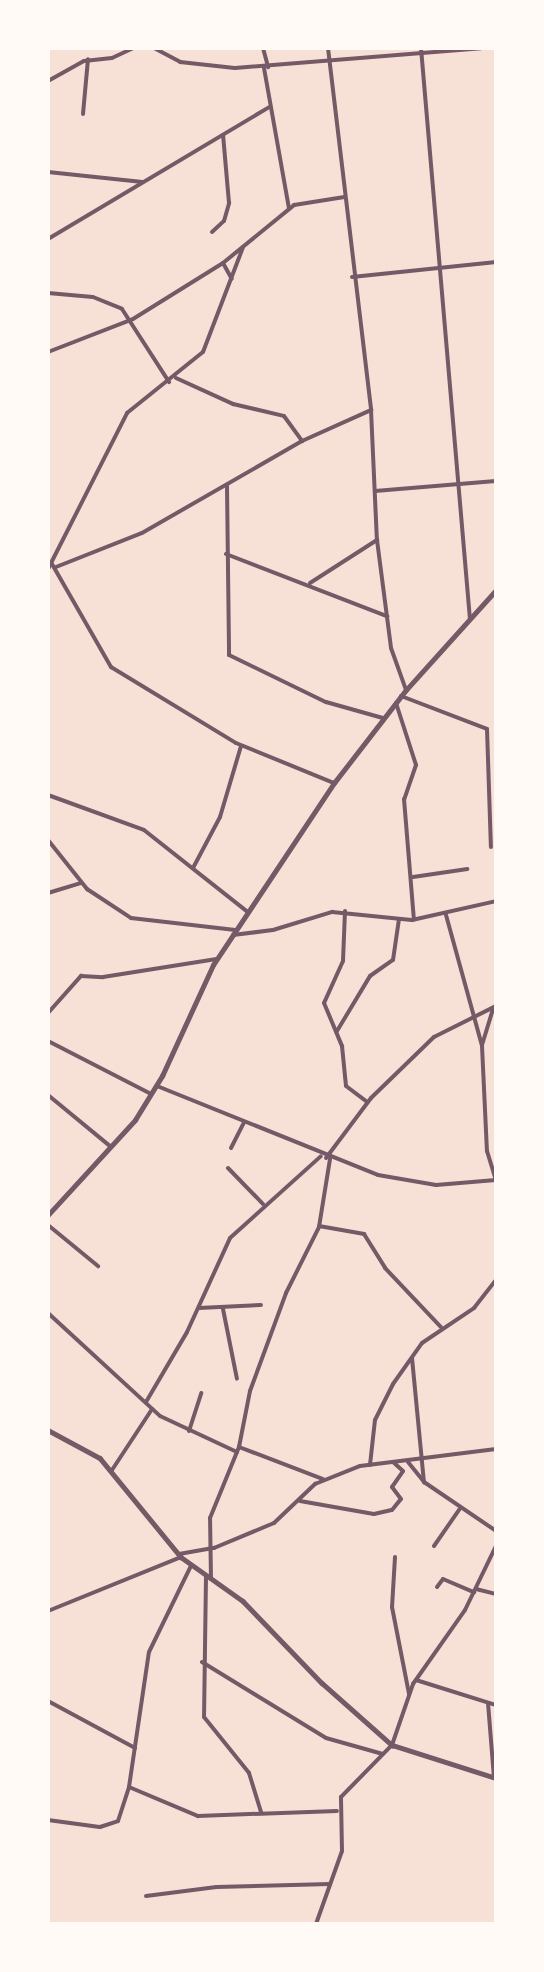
<!DOCTYPE html>
<html>
<head>
<meta charset="utf-8">
<style>
	body { margin:0 }
	#map { position:relative; width:544px; height:1972px; overflow:hidden; background:#f7e1d7; font-family:"Titillium Web",sans-serif }
	div>[style] { position:absolute }
	.minor>* { height:4px; margin:-2px; padding:0 2px; transform-origin:2px; border-radius:2px; background:#755966 }
	.tertiary>* { height:4.5px; margin:-2.25px; padding:0 2.25px; transform-origin:2.25px; border-radius:2.25px; background:#755966 }
	span { translate:-50% -50%; white-space:nowrap; text-align:center; line-height:1.15; -webkit-text-stroke:4.5px #fffaf5; paint-order:stroke }
	.frame { position:absolute; inset:0; border:50px solid #fffaf5; pointer-events:none }
</style>
</head>
<body>
<div id="map">
	<div class="minor">
		<div style="left:154px;top:48px;width:30px;rotate:28deg"></div>
		<div style="left:180px;top:62px;width:55px;rotate:6.2deg"></div>
		<div style="left:235px;top:68px;width:247px;rotate:-4.6deg"></div>
		<div style="left:263px;top:48px;width:20px;rotate:75deg"></div>
		<div style="left:328px;top:48px;width:365px;rotate:83.2deg"></div>
		<div style="left:371px;top:410px;width:130px;rotate:87.4deg"></div>
		<div style="left:377px;top:540px;width:109px;rotate:82.6deg"></div>
		<div style="left:391px;top:648px;width:45px;rotate:70.3deg"></div>
		<div style="left:421px;top:48px;width:573px;rotate:85.1deg"></div>
		<div style="left:264px;top:68px;width:143px;rotate:79.9deg"></div>
		<div style="left:48px;top:81px;width:41px;rotate:-29.1deg"></div>
		<div style="left:84px;top:61px;width:28px;rotate:-6deg"></div>
		<div style="left:112px;top:58px;width:23px;rotate:-25deg"></div>
		<div style="left:83px;top:114px;width:55px;rotate:-84.8deg"></div>
		<div style="left:48px;top:172px;width:95px;rotate:6.1deg"></div>
		<div style="left:212px;top:232px;width:16px;rotate:-43deg"></div>
		<div style="left:224px;top:221px;width:19px;rotate:-74deg"></div>
		<div style="left:229px;top:203px;width:68px;rotate:-95deg"></div>
		<div style="left:48px;top:239px;width:257px;rotate:-30.8deg"></div>
		<div style="left:223px;top:263px;width:18px;rotate:61deg"></div>
		<div style="left:352px;top:277px;width:145px;rotate:-5.9deg"></div>
		<div style="left:48px;top:293px;width:45px;rotate:5.1deg"></div>
		<div style="left:93px;top:297px;width:31px;rotate:22deg"></div>
		<div style="left:122px;top:309px;width:87px;rotate:57.2deg"></div>
		<div style="left:48px;top:352px;width:91px;rotate:-21.2deg"></div>
		<div style="left:133px;top:319px;width:106px;rotate:-31.9deg"></div>
		<div style="left:223px;top:263px;width:92px;rotate:-39.2deg"></div>
		<div style="left:294px;top:205px;width:51px;rotate:-9.1deg"></div>
		<div style="left:176px;top:378px;width:63px;rotate:24.5deg"></div>
		<div style="left:233px;top:404px;width:52px;rotate:13.2deg"></div>
		<div style="left:284px;top:416px;width:31px;rotate:54deg"></div>
		<div style="left:227px;top:486px;width:169px;rotate:89.3deg"></div>
		<div style="left:229px;top:655px;width:108px;rotate:25.9deg"></div>
		<div style="left:326px;top:702px;width:59px;rotate:15.7deg"></div>
		<div style="left:375px;top:491px;width:121px;rotate:-4.7deg"></div>
		<div style="left:226px;top:554px;width:173px;rotate:21.1deg"></div>
		<div style="left:52px;top:564px;width:119px;rotate:60.2deg"></div>
		<div style="left:111px;top:667px;width:146px;rotate:31.3deg"></div>
		<div style="left:236px;top:743px;width:106px;rotate:22.2deg"></div>
		<div style="left:56px;top:567px;width:92px;rotate:-21.6deg"></div>
		<div style="left:142px;top:533px;width:185px;rotate:-29.9deg"></div>
		<div style="left:302px;top:441px;width:76px;rotate:-24.2deg"></div>
		<div style="left:48px;top:569px;width:175px;rotate:-63.1deg"></div>
		<div style="left:127px;top:413px;width:97px;rotate:-38.8deg"></div>
		<div style="left:203px;top:352px;width:112px;rotate:-69.1deg"></div>
		<div style="left:310px;top:583px;width:80px;rotate:-32.7deg"></div>
		<div style="left:401px;top:696px;width:92px;rotate:21deg"></div>
		<div style="left:487px;top:729px;width:118px;rotate:88.1deg"></div>
		<div style="left:396px;top:703px;width:65px;rotate:72.1deg"></div>
		<div style="left:416px;top:765px;width:36px;rotate:109deg"></div>
		<div style="left:404px;top:799px;width:121px;rotate:85.3deg"></div>
		<div style="left:48px;top:795px;width:102px;rotate:20deg"></div>
		<div style="left:144px;top:830px;width:132px;rotate:38.3deg"></div>
		<div style="left:48px;top:840px;width:63px;rotate:51.5deg"></div>
		<div style="left:87px;top:889px;width:53px;rotate:33.4deg"></div>
		<div style="left:131px;top:918px;width:105px;rotate:6.6deg"></div>
		<div style="left:193px;top:868px;width:58px;rotate:-62.1deg"></div>
		<div style="left:220px;top:817px;width:74px;rotate:-73.5deg"></div>
		<div style="left:413px;top:877px;width:55px;rotate:-8.4deg"></div>
		<div style="left:48px;top:893px;width:34px;rotate:-17deg"></div>
		<div style="left:345px;top:911px;width:50px;rotate:92.3deg"></div>
		<div style="left:343px;top:961px;width:46px;rotate:114.3deg"></div>
		<div style="left:324px;top:1003px;width:47px;rotate:67.3deg"></div>
		<div style="left:342px;top:1046px;width:40px;rotate:84.3deg"></div>
		<div style="left:346px;top:1086px;width:26px;rotate:37deg"></div>
		<div style="left:446px;top:915px;width:136px;rotate:74.6deg"></div>
		<div style="left:482px;top:1046px;width:105px;rotate:87.3deg"></div>
		<div style="left:487px;top:1151px;width:31px;rotate:73deg"></div>
		<div style="left:233px;top:935px;width:40px;rotate:-7.1deg"></div>
		<div style="left:273px;top:930px;width:62px;rotate:-17deg"></div>
		<div style="left:332px;top:912px;width:80px;rotate:5.7deg"></div>
		<div style="left:412px;top:920px;width:86px;rotate:-12.7deg"></div>
		<div style="left:48px;top:1013px;width:50px;rotate:-48.3deg"></div>
		<div style="left:81px;top:976px;width:22px;rotate:3deg"></div>
		<div style="left:103px;top:977px;width:115px;rotate:-9deg"></div>
		<div style="left:337px;top:1031px;width:64px;rotate:-59deg"></div>
		<div style="left:370px;top:976px;width:28px;rotate:-35deg"></div>
		<div style="left:393px;top:960px;width:41px;rotate:-81.7deg"></div>
		<div style="left:48px;top:1041px;width:116px;rotate:27.2deg"></div>
		<div style="left:482px;top:1045px;width:37px;rotate:-73deg"></div>
		<div style="left:157px;top:1086px;width:238px;rotate:21.9deg"></div>
		<div style="left:378px;top:1175px;width:59px;rotate:9.8deg"></div>
		<div style="left:436px;top:1185px;width:60px;rotate:-4.8deg"></div>
		<div style="left:48px;top:1095px;width:82px;rotate:39.5deg"></div>
		<div style="left:231px;top:1148px;width:29px;rotate:-63deg"></div>
		<div style="left:326px;top:1158px;width:75px;rotate:-53.1deg"></div>
		<div style="left:371px;top:1098px;width:88px;rotate:-44.1deg"></div>
		<div style="left:434px;top:1037px;width:69px;rotate:-26.6deg"></div>
		<div style="left:228px;top:1168px;width:50px;rotate:45.8deg"></div>
		<div style="left:48px;top:1225px;width:65px;rotate:39.4deg"></div>
		<div style="left:319px;top:1226px;width:46px;rotate:10.1deg"></div>
		<div style="left:364px;top:1234px;width:40px;rotate:58deg"></div>
		<div style="left:385px;top:1268px;width:81px;rotate:46.5deg"></div>
		<div style="left:199px;top:1308px;width:62px;rotate:-2.8deg"></div>
		<div style="left:223px;top:1309px;width:71px;rotate:78.7deg"></div>
		<div style="left:48px;top:1313px;width:152px;rotate:42.6deg"></div>
		<div style="left:160px;top:1416px;width:85px;rotate:25.1deg"></div>
		<div style="left:412px;top:1358px;width:125px;rotate:84.5deg"></div>
		<div style="left:146px;top:1402px;width:81px;rotate:-59.6deg"></div>
		<div style="left:187px;top:1332px;width:103px;rotate:-65.4deg"></div>
		<div style="left:230px;top:1238px;width:122px;rotate:-42deg"></div>
		<div style="left:189px;top:1431px;width:40px;rotate:-72deg"></div>
		<div style="left:239px;top:1447px;width:90px;rotate:20.9deg"></div>
		<div style="left:408px;top:1462px;width:26px;rotate:51deg"></div>
		<div style="left:424px;top:1482px;width:87px;rotate:34.2deg"></div>
		<div style="left:370px;top:1465px;width:45px;rotate:-83.7deg"></div>
		<div style="left:375px;top:1420px;width:40px;rotate:-63.4deg"></div>
		<div style="left:393px;top:1384px;width:50px;rotate:-54.7deg"></div>
		<div style="left:422px;top:1343px;width:63px;rotate:-33.9deg"></div>
		<div style="left:474px;top:1308px;width:36px;rotate:-52deg"></div>
		<div style="left:112px;top:1470px;width:73px;rotate:-56.7deg"></div>
		<div style="left:300px;top:1501px;width:75px;rotate:10deg"></div>
		<div style="left:374px;top:1514px;width:18px;rotate:-13deg"></div>
		<div style="left:392px;top:1510px;width:14px;rotate:-51deg"></div>
		<div style="left:401px;top:1499px;width:15px;rotate:-127deg"></div>
		<div style="left:392px;top:1487px;width:19px;rotate:-55deg"></div>
		<div style="left:403px;top:1471px;width:13px;rotate:-138deg"></div>
		<div style="left:434px;top:1546px;width:47px;rotate:-55.3deg"></div>
		<div style="left:179px;top:1554px;width:36px;rotate:-10deg"></div>
		<div style="left:214px;top:1548px;width:65px;rotate:-22.6deg"></div>
		<div style="left:274px;top:1523px;width:57px;rotate:-43.6deg"></div>
		<div style="left:315px;top:1484px;width:48px;rotate:-21.8deg"></div>
		<div style="left:360px;top:1466px;width:137px;rotate:-7.1deg"></div>
		<div style="left:395px;top:1557px;width:50px;rotate:93.4deg"></div>
		<div style="left:392px;top:1607px;width:89px;rotate:78.9deg"></div>
		<div style="left:206px;top:1576px;width:141px;rotate:90.8deg"></div>
		<div style="left:204px;top:1717px;width:72px;rotate:51.2deg"></div>
		<div style="left:249px;top:1773px;width:41px;rotate:72.9deg"></div>
		<div style="left:211px;top:1579px;width:61px;rotate:-90.9deg"></div>
		<div style="left:210px;top:1518px;width:77px;rotate:-67.8deg"></div>
		<div style="left:239px;top:1447px;width:57px;rotate:-78.9deg"></div>
		<div style="left:250px;top:1391px;width:104px;rotate:-69.8deg"></div>
		<div style="left:286px;top:1293px;width:74px;rotate:-63.4deg"></div>
		<div style="left:319px;top:1227px;width:69px;rotate:-80.8deg"></div>
		<div style="left:437px;top:1587px;width:10px;rotate:-53deg"></div>
		<div style="left:443px;top:1579px;width:34px;rotate:23deg"></div>
		<div style="left:476px;top:1589px;width:21px;rotate:14deg"></div>
		<div style="left:48px;top:1611px;width:144px;rotate:-22.1deg"></div>
		<div style="left:202px;top:1662px;width:145px;rotate:31.5deg"></div>
		<div style="left:326px;top:1738px;width:59px;rotate:15.7deg"></div>
		<div style="left:416px;top:1680px;width:84px;rotate:17.4deg"></div>
		<div style="left:48px;top:1701px;width:99px;rotate:28.4deg"></div>
		<div style="left:488px;top:1703px;width:74px;rotate:85.4deg"></div>
		<div style="left:129px;top:1787px;width:75px;rotate:22.8deg"></div>
		<div style="left:198px;top:1816px;width:139px;rotate:-2.1deg"></div>
		<div style="left:48px;top:1820px;width:52px;rotate:7.7deg"></div>
		<div style="left:100px;top:1827px;width:19px;rotate:-18deg"></div>
		<div style="left:118px;top:1821px;width:36px;rotate:-72deg"></div>
		<div style="left:129px;top:1787px;width:136px;rotate:-81.6deg"></div>
		<div style="left:149px;top:1652px;width:96px;rotate:-64deg"></div>
		<div style="left:146px;top:1896px;width:71px;rotate:-7.3deg"></div>
		<div style="left:216px;top:1887px;width:114px;rotate:-1.5deg"></div>
		<div style="left:316px;top:1924px;width:77px;rotate:-70.4deg"></div>
		<div style="left:342px;top:1851px;width:54px;rotate:-91.1deg"></div>
		<div style="left:341px;top:1797px;width:73px;rotate:-45.6deg"></div>
		<div style="left:392px;top:1745px;width:65px;rotate:-71deg"></div>
		<div style="left:413px;top:1684px;width:90px;rotate:-54.9deg"></div>
		<div style="left:465px;top:1610px;width:71px;rotate:-64.2deg"></div>
	</div>
	<div class="tertiary">
		<div style="left:48px;top:1215px;width:129px;rotate:-47.5deg"></div>
		<div style="left:135px;top:1120px;width:52px;rotate:-58.5deg"></div>
		<div style="left:162px;top:1076px;width:122px;rotate:-65.3deg"></div>
		<div style="left:213px;top:965px;width:219px;rotate:-56.4deg"></div>
		<div style="left:334px;top:783px;width:118px;rotate:-52.3deg"></div>
		<div style="left:406px;top:690px;width:135px;rotate:-48deg"></div>
		<div style="left:48px;top:1430px;width:59px;rotate:28.3deg"></div>
		<div style="left:100px;top:1458px;width:128px;rotate:50.7deg"></div>
		<div style="left:181px;top:1557px;width:76px;rotate:35.4deg"></div>
		<div style="left:243px;top:1601px;width:114px;rotate:46.1deg"></div>
		<div style="left:322px;top:1683px;width:94px;rotate:41.5deg"></div>
		<div style="left:392px;top:1745px;width:109px;rotate:17.6deg"></div>
	</div>
	<div class="frame"></div>
</div>
</body>
</html>
